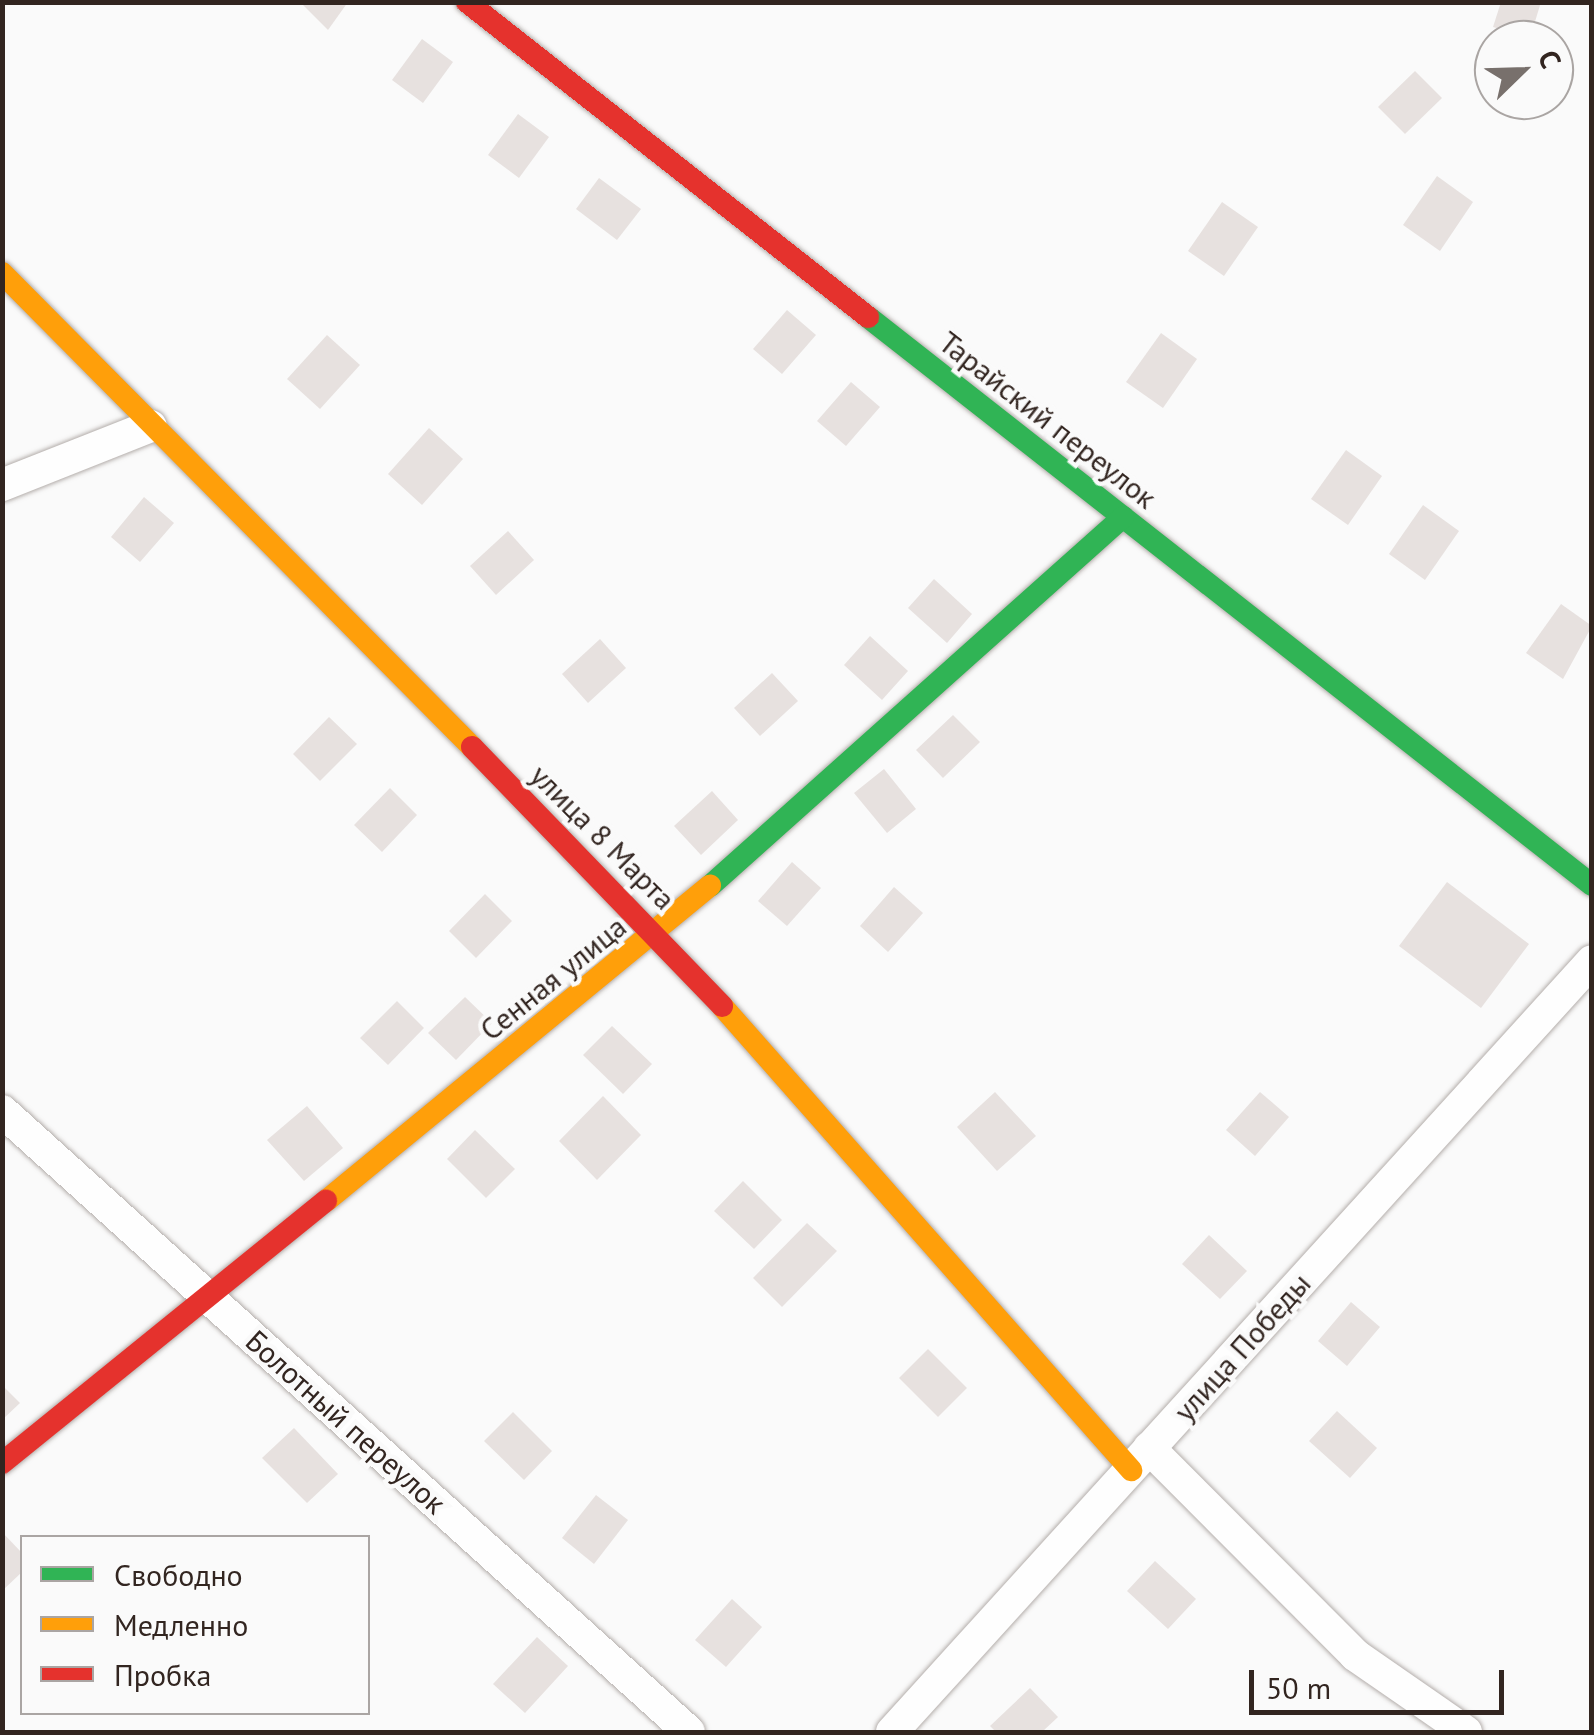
<!DOCTYPE html>
<html>
<head>
<meta charset="utf-8">
<style>
	body { margin:0 }
	#map { position:relative; width:1594px; height:1735px; overflow:hidden; background:#fafafa; font-family:"PT Sans",sans-serif }
	div>[style] { position:absolute }
	.building>* { inset:0; background:#e7e1df }
	.roads { filter:drop-shadow(0 0 2px #b4aeab) drop-shadow(0 0 2px #b4aeab) }
	.street>* { height:32px; margin:-16px; padding:0 16px; transform-origin:16px; border-radius:16px; background:#fefefe }
	.fast>* { height:22px; margin:-11px; padding:0 11px; transform-origin:11px; border-radius:11px; background:#30b455 }
	.slow>* { height:22px; margin:-11px; padding:0 11px; transform-origin:11px; border-radius:11px; background:#ff9f0a }
	.jam>* { height:22px; margin:-11px; padding:0 11px; transform-origin:11px; border-radius:11px; background:#e5322d }
	span { translate:-50% -50%; white-space:nowrap; text-align:center; line-height:1.15; -webkit-text-stroke:9px #fafafa; paint-order:stroke }
	.street-label { font-size:30px; color:#322520 }
	.frame { position:absolute; inset:0; border:5px solid #322520; pointer-events:none }
	.legend { position:absolute; left:20px; top:1535px; width:350px; height:180px; box-sizing:border-box; background:#fafafa; border:2px solid #aaa5a3; margin:0; padding:12px 18px; list-style:none; font-size:30px; color:#322520 }
	.legend li { display:flex; align-items:center; gap:20px; height:50px }
	.legend b { width:50px; border:2px solid #aaa5a3 }
	.north { position:absolute; left:1474px; top:20px; width:100px; height:100px; box-sizing:border-box; background:#fafafa; border:2px solid #aaa5a3; border-radius:50%; rotate:67deg; font-size:28px; font-weight:700; line-height:40px; text-align:center; color:#322520 }
	.north::after { content:''; display:block; margin:auto; width:35px; height:45px; background:#78706c; clip-path:polygon(50% 0,100% 100%,50% 72%,0 100%) }
	.scale { position:absolute; left:1249px; top:1670px; width:255px; height:45px; box-sizing:border-box; border:5px solid #322520; border-top:0; padding-left:12px; font-size:30px; line-height:35px; white-space:nowrap; color:#322520; -webkit-text-stroke:8px #fafafa; paint-order:stroke }
</style>
</head>
<body>
<div id="map">
	<div class="building">
		<div style="clip-path:polygon(300px 2px,348px 2px,328px 30px)"></div>
		<div style="clip-path:polygon(1501px 2px,1541px 2px,1530px 38px,1493px 27px)"></div>
		<div style="clip-path:polygon(422px 39px,453px 62px,423px 103px,392px 80px)"></div>
		<div style="clip-path:polygon(1415px 71px,1442px 98px,1405px 134px,1378px 107px)"></div>
		<div style="clip-path:polygon(518px 114px,549px 137px,519px 178px,488px 155px)"></div>
		<div style="clip-path:polygon(1437px 176px,1473px 202px,1440px 251px,1403px 225px)"></div>
		<div style="clip-path:polygon(599px 178px,641px 209px,617px 240px,576px 209px)"></div>
		<div style="clip-path:polygon(1222px 202px,1258px 227px,1224px 276px,1188px 251px)"></div>
		<div style="clip-path:polygon(787px 310px,816px 335px,782px 374px,753px 349px)"></div>
		<div style="clip-path:polygon(1161px 333px,1197px 359px,1163px 408px,1126px 382px)"></div>
		<div style="clip-path:polygon(327px 335px,360px 365px,320px 409px,287px 379px)"></div>
		<div style="clip-path:polygon(851px 382px,880px 407px,846px 446px,817px 421px)"></div>
		<div style="clip-path:polygon(429px 428px,463px 459px,422px 505px,388px 474px)"></div>
		<div style="clip-path:polygon(1346px 450px,1382px 476px,1348px 525px,1311px 499px)"></div>
		<div style="clip-path:polygon(144px 497px,174px 523px,140px 562px,111px 537px)"></div>
		<div style="clip-path:polygon(1423px 505px,1459px 531px,1425px 580px,1389px 554px)"></div>
		<div style="clip-path:polygon(508px 531px,534px 560px,496px 595px,470px 566px)"></div>
		<div style="clip-path:polygon(934px 579px,972px 614px,947px 643px,908px 608px)"></div>
		<div style="clip-path:polygon(1561px 604px,1592px 626px,1563px 679px,1526px 653px)"></div>
		<div style="clip-path:polygon(870px 636px,908px 671px,882px 700px,844px 665px)"></div>
		<div style="clip-path:polygon(600px 639px,626px 668px,588px 703px,562px 674px)"></div>
		<div style="clip-path:polygon(772px 673px,798px 701px,760px 736px,734px 708px)"></div>
		<div style="clip-path:polygon(953px 715px,980px 742px,943px 778px,916px 750px)"></div>
		<div style="clip-path:polygon(329px 717px,357px 744px,320px 781px,293px 754px)"></div>
		<div style="clip-path:polygon(884px 769px,916px 809px,887px 833px,854px 793px)"></div>
		<div style="clip-path:polygon(390px 788px,417px 815px,382px 852px,354px 825px)"></div>
		<div style="clip-path:polygon(712px 791px,738px 820px,701px 855px,674px 826px)"></div>
		<div style="clip-path:polygon(792px 862px,821px 888px,787px 926px,758px 901px)"></div>
		<div style="clip-path:polygon(1447px 882px,1529px 944px,1481px 1008px,1399px 946px)"></div>
		<div style="clip-path:polygon(894px 887px,923px 913px,888px 952px,860px 926px)"></div>
		<div style="clip-path:polygon(485px 894px,512px 921px,476px 958px,449px 931px)"></div>
		<div style="clip-path:polygon(465px 997px,492px 1023px,456px 1060px,428px 1033px)"></div>
		<div style="clip-path:polygon(397px 1001px,424px 1028px,388px 1065px,360px 1038px)"></div>
		<div style="clip-path:polygon(612px 1026px,652px 1064px,623px 1094px,583px 1055px)"></div>
		<div style="clip-path:polygon(995px 1092px,1036px 1136px,997px 1171px,957px 1127px)"></div>
		<div style="clip-path:polygon(1260px 1092px,1289px 1117px,1255px 1156px,1226px 1130px)"></div>
		<div style="clip-path:polygon(603px 1096px,641px 1135px,597px 1180px,559px 1141px)"></div>
		<div style="clip-path:polygon(307px 1106px,343px 1148px,304px 1181px,267px 1140px)"></div>
		<div style="clip-path:polygon(475px 1130px,515px 1169px,486px 1198px,447px 1159px)"></div>
		<div style="clip-path:polygon(743px 1181px,782px 1220px,754px 1249px,714px 1211px)"></div>
		<div style="clip-path:polygon(807px 1223px,837px 1251px,782px 1307px,753px 1278px)"></div>
		<div style="clip-path:polygon(1209px 1235px,1247px 1271px,1220px 1299px,1182px 1264px)"></div>
		<div style="clip-path:polygon(1351px 1302px,1380px 1327px,1347px 1366px,1318px 1341px)"></div>
		<div style="clip-path:polygon(928px 1349px,967px 1388px,938px 1417px,899px 1378px)"></div>
		<div style="clip-path:polygon(2px 1385px,20px 1403px,2px 1420px)"></div>
		<div style="clip-path:polygon(1337px 1411px,1377px 1448px,1350px 1478px,1309px 1441px)"></div>
		<div style="clip-path:polygon(513px 1412px,552px 1451px,524px 1480px,484px 1441px)"></div>
		<div style="clip-path:polygon(294px 1428px,338px 1474px,307px 1503px,262px 1458px)"></div>
		<div style="clip-path:polygon(596px 1495px,628px 1520px,594px 1564px,562px 1538px)"></div>
		<div style="clip-path:polygon(2px 1532px,22px 1553px,22px 1572px,2px 1591px)"></div>
		<div style="clip-path:polygon(1155px 1561px,1196px 1599px,1168px 1629px,1127px 1591px)"></div>
		<div style="clip-path:polygon(732px 1599px,762px 1627px,726px 1667px,695px 1640px)"></div>
		<div style="clip-path:polygon(537px 1637px,568px 1666px,525px 1713px,493px 1684px)"></div>
		<div style="clip-path:polygon(1030px 1688px,1058px 1717px,1042px 1732px,996px 1732px,990px 1726px)"></div>
	</div>
	<div class="roads">
		<div class="street">
			<div style="left:2px;top:485px;width:160px;rotate:-21.6deg"></div>
			<div style="left:2px;top:1111px;width:926px;rotate:42.11deg"></div>
			<div style="left:1149px;top:1448px;width:292px;rotate:45.1deg"></div>
			<div style="left:1355px;top:1655px;width:135px;rotate:34.7deg"></div>
			<div style="left:892px;top:1732px;width:1041px;rotate:-47.76deg"></div>
		</div>
		<div class="fast">
			<div style="left:868px;top:317px;width:920px;rotate:38.12deg"></div>
			<div style="left:710px;top:886px;width:554px;rotate:-41.78deg"></div>
		</div>
		<div class="slow">
			<div style="left:2px;top:273px;width:668px;rotate:45.24deg"></div>
			<div style="left:722px;top:1006px;width:619px;rotate:48.6deg"></div>
			<div style="left:326px;top:1201px;width:497px;rotate:-39.4deg"></div>
		</div>
		<div class="jam">
			<div style="left:467px;top:2px;width:510px;rotate:38.15deg"></div>
			<div style="left:472px;top:747px;width:360px;rotate:46deg"></div>
			<div style="left:2px;top:1463px;width:417px;rotate:-39deg"></div>
		</div>
	</div>
	<div class="street-label">
		<span style="left:1048px;top:420px;rotate:38deg">Тарайский переулок</span>
		<span style="left:603px;top:837px;rotate:45deg">улица 8 Марта</span>
		<span style="left:553px;top:978px;rotate:-39deg">Сенная улица</span>
		<span style="left:1242px;top:1347px;rotate:-48deg">улица Победы</span>
		<span style="left:346px;top:1422px;rotate:42deg">Болотный переулок</span>
	</div>
	<div class="frame"></div>
	<ul class="legend">
	<li><b style="height:12px;background:#30b455"></b>Свободно</li>
	<li><b style="height:12px;background:#ff9f0a"></b>Медленно</li>
	<li><b style="height:12px;background:#e5322d"></b>Пробка</li>
	</ul>
	<div class="north">С</div>
	<div class="scale">50 m</div>
</div>
</body>
</html>
